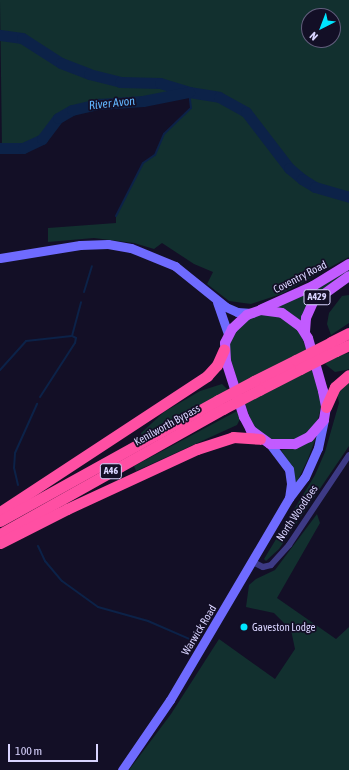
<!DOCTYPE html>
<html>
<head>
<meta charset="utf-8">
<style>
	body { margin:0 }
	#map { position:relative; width:349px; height:770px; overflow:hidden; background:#130f26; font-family:"Asap Condensed",sans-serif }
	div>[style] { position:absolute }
	.green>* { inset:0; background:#12302f }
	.stream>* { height:2px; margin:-1px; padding:0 1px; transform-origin:1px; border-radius:1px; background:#0c2248 }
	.river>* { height:11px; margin:-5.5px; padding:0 5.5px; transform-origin:5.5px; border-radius:5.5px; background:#0c2248 }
	.street>* { height:6px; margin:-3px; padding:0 3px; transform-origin:3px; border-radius:3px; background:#3d3a85 }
	.secondary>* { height:9px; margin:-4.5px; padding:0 4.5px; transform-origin:4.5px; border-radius:4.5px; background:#6f6bff }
	.primary>* { height:10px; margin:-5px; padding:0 5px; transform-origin:5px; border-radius:5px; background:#c25bff }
	.highway>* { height:11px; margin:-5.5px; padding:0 5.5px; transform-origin:5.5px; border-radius:5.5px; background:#ff4fa3 }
	.highway-bridge>* { height:11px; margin:-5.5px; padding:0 5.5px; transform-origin:5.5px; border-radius:5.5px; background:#ff4fa3 }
	.dots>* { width:11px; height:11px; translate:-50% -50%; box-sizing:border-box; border:2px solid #130f26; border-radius:50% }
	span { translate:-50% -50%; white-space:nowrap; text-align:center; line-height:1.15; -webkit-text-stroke:3.5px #130f26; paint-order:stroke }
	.shield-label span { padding:1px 3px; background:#130f26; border:1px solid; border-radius:3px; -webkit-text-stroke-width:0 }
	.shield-label { font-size:10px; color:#d9d4ff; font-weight:700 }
	.street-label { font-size:11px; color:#d9d4ff }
	.poi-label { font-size:11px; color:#d9d4ff }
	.left { translate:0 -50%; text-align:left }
	.water-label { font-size:12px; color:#62b6ff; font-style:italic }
	.north { position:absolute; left:301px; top:8px; width:40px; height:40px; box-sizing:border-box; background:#130f26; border:1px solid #625e7d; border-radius:50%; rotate:222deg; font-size:11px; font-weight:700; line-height:16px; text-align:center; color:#d9d4ff }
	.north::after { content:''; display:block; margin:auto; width:14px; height:18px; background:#00e5ff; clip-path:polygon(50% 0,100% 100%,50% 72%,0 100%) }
	.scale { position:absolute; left:8px; top:744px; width:90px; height:18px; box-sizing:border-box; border:2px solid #d9d4ff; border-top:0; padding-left:5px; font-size:12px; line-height:14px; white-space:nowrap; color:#d9d4ff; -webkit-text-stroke:3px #130f26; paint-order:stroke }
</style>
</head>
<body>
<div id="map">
	<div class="green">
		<div style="clip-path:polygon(evenodd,0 0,349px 0,349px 257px,281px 294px,251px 304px,229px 301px,207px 284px,213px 272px,194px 264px,162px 243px,154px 249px,134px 243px,94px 238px,48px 242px,48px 228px,116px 223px,116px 216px,143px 163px,155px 155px,164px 134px,191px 108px,189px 92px,143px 101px,99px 104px,72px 110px,58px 118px,42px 139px,23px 148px,2px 149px,0 0,309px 16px,333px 16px,333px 40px,309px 40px,309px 16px)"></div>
		<div style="clip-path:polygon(349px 269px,349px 272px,329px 285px,302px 323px,275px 308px)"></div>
		<div style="clip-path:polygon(349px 295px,349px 323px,331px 335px,327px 324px,329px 313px,342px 296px)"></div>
		<div style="clip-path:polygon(260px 314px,275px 315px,292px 322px,302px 337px,320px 392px,321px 407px,318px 419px,309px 431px,297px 439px,271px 440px,253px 428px,228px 351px,232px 335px,244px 321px)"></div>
		<div style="clip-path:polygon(349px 353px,349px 369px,346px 370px,335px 372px,325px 364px,338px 355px)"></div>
		<div style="clip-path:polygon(349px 380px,349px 446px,279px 549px,266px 561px,264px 559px,315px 475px,325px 452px,339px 403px,337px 393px)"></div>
		<div style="clip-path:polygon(222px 384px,228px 390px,142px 437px,141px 433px,164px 412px,200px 391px)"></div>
		<div style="clip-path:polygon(237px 411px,240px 419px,237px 425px,136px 471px,134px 466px)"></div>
		<div style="clip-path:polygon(316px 437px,308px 459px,295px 486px,289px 462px,281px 450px,298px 448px)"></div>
		<div style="clip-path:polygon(317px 514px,320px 523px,277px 598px,336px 639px,349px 627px,349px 770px,129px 770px,171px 714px,219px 639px,275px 679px,295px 649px,291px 630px,274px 613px,246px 607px,249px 585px,256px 579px,275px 570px)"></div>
	</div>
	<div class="stream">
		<div style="left:116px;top:216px;width:59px;rotate:-63deg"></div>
		<div style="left:143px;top:163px;width:14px;rotate:-34deg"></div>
		<div style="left:155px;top:155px;width:23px;rotate:-67deg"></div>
		<div style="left:164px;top:134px;width:37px;rotate:-44deg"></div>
		<div style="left:191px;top:108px;width:16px;rotate:-97deg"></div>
		<div style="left:84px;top:292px;width:27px;rotate:-73deg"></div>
		<div style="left:0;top:370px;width:39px;rotate:-48deg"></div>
		<div style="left:26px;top:341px;width:46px;rotate:-6.2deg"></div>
		<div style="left:40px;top:397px;width:64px;rotate:-57.1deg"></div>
		<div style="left:75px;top:343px;width:5px;rotate:-79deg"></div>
		<div style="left:76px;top:338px;width:4px;rotate:-153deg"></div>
		<div style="left:72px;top:336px;width:35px;rotate:-75deg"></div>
		<div style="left:18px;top:485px;width:17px;rotate:-103deg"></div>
		<div style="left:14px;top:468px;width:15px;rotate:-86deg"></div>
		<div style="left:15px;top:453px;width:54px;rotate:-65.8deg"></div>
		<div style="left:38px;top:546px;width:17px;rotate:65deg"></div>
		<div style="left:45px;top:561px;width:26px;rotate:50deg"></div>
		<div style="left:62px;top:581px;width:44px;rotate:35.8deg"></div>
		<div style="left:98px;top:607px;width:52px;rotate:15.6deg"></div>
		<div style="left:148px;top:621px;width:48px;rotate:23.4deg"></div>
	</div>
	<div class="river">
		<div style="left:0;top:35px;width:22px;rotate:8deg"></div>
		<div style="left:22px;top:38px;width:46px;rotate:32.7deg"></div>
		<div style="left:61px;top:63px;width:30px;rotate:21deg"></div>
		<div style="left:89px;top:74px;width:32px;rotate:14deg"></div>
		<div style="left:120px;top:82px;width:40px;rotate:1.4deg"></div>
		<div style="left:160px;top:83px;width:30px;rotate:17deg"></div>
		<div style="left:189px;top:92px;width:30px;rotate:9deg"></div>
		<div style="left:219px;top:97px;width:31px;rotate:29deg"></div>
		<div style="left:246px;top:112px;width:71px;rotate:52.5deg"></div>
		<div style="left:289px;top:168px;width:17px;rotate:40deg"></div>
		<div style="left:302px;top:179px;width:15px;rotate:32deg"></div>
		<div style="left:315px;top:187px;width:35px;rotate:16deg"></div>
		<div style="left:0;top:148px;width:23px"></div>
		<div style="left:23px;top:148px;width:21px;rotate:-25deg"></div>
		<div style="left:42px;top:139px;width:26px;rotate:-53deg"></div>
		<div style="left:58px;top:118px;width:16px;rotate:-30deg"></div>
		<div style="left:72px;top:110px;width:28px;rotate:-13deg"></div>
		<div style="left:99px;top:104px;width:44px;rotate:-3.9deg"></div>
		<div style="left:143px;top:101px;width:47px;rotate:-11.1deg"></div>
	</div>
	<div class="street">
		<div style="left:253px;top:562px;width:11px;rotate:27deg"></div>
		<div style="left:263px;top:567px;width:8px;rotate:-14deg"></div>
		<div style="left:271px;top:565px;width:27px;rotate:-48deg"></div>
		<div style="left:289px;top:545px;width:108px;rotate:-56.3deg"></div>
	</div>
	<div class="secondary">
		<div style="left:0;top:258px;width:81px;rotate:-9.2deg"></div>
		<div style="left:80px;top:245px;width:28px;rotate:-2deg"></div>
		<div style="left:108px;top:244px;width:23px;rotate:10deg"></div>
		<div style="left:131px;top:248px;width:48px;rotate:22.2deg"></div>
		<div style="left:175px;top:266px;width:65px;rotate:38.8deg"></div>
		<div style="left:226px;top:307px;width:12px;rotate:24deg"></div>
		<div style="left:237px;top:312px;width:15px;rotate:4deg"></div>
		<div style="left:217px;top:302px;width:34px;rotate:71deg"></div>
		<div style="left:270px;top:444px;width:31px;rotate:53deg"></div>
		<div style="left:289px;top:469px;width:15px;rotate:82deg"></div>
		<div style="left:291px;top:484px;width:14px;rotate:98deg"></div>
		<div style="left:122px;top:770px;width:85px;rotate:-55.6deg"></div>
		<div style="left:170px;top:700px;width:234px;rotate:-59.5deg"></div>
		<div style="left:289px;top:498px;width:26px;rotate:-53deg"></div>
		<div style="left:305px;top:477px;width:32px;rotate:-66deg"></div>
		<div style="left:318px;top:448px;width:29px;rotate:-78deg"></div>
	</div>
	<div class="primary">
		<div style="left:262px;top:309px;width:56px;rotate:-24.3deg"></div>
		<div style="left:313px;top:286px;width:42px;rotate:-31.4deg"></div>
		<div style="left:261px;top:310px;width:21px;rotate:8deg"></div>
		<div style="left:282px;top:313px;width:24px;rotate:36deg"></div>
		<div style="left:301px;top:327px;width:13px;rotate:58deg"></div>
		<div style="left:308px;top:338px;width:55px;rotate:74.2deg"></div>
		<div style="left:323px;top:391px;width:16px;rotate:79deg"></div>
		<div style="left:326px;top:407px;width:13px;rotate:99deg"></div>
		<div style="left:324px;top:420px;width:23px;rotate:131deg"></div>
		<div style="left:309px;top:437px;width:16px;rotate:153deg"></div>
		<div style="left:295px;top:444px;width:25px;rotate:180deg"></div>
		<div style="left:270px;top:444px;width:24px;rotate:-144deg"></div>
		<div style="left:251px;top:430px;width:15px;rotate:-118deg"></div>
		<div style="left:244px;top:417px;width:59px;rotate:-107.8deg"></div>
		<div style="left:226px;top:361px;width:18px;rotate:-93deg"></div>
		<div style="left:225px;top:343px;width:16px;rotate:-63deg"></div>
		<div style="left:232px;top:329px;width:21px;rotate:-43deg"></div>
		<div style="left:247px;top:315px;width:15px;rotate:-20deg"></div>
		<div style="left:305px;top:332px;width:14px;rotate:-86deg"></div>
		<div style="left:306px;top:318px;width:17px;rotate:-66deg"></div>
		<div style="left:313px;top:302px;width:44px;rotate:-35.8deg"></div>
	</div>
	<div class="highway">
		<div style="left:331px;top:342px;width:20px;rotate:-27deg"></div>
		<div style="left:336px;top:351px;width:14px;rotate:-25deg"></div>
		<div style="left:254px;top:381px;width:47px;rotate:-26.6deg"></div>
		<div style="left:259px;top:390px;width:46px;rotate:-27.1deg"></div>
		<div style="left:326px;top:407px;width:22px;rotate:-66deg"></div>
		<div style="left:335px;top:387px;width:18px;rotate:-41deg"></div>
		<div style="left:0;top:512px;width:248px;rotate:-33.3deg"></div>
		<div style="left:207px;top:376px;width:15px;rotate:-48deg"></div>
		<div style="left:217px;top:365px;width:17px;rotate:-66deg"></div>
		<div style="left:0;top:521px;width:249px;rotate:-29deg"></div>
		<div style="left:0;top:534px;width:256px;rotate:-29.3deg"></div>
		<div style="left:0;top:543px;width:75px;rotate:-26.9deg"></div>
		<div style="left:67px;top:509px;width:143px;rotate:-24.8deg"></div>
		<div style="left:197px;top:449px;width:38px;rotate:-18deg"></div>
		<div style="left:233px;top:437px;width:27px;rotate:4deg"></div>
	</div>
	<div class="highway-bridge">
		<div style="left:296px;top:360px;width:39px;rotate:-27deg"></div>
		<div style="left:300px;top:369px;width:40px;rotate:-26.6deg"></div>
		<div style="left:218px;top:400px;width:41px;rotate:-27.8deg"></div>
		<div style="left:223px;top:409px;width:41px;rotate:-27.8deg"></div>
	</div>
	<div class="dots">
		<div style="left:244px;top:627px;background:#00e5ff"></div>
	</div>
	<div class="shield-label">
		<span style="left:317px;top:297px">A429</span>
		<span style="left:111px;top:471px">A46</span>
	</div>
	<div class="street-label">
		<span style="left:300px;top:277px;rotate:-27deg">Coventry Road</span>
		<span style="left:167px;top:425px;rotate:-29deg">Kenilworth Bypass</span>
		<span style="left:297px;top:513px;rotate:-56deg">North Woodloes</span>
		<span style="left:199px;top:630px;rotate:-59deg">Warwick Road</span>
	</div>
	<div class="poi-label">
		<span class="left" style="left:252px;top:627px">Gaveston Lodge</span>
	</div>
	<div class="water-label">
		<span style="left:112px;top:104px;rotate:-6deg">River Avon</span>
	</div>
	<div class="north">N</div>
	<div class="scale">100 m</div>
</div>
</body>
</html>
